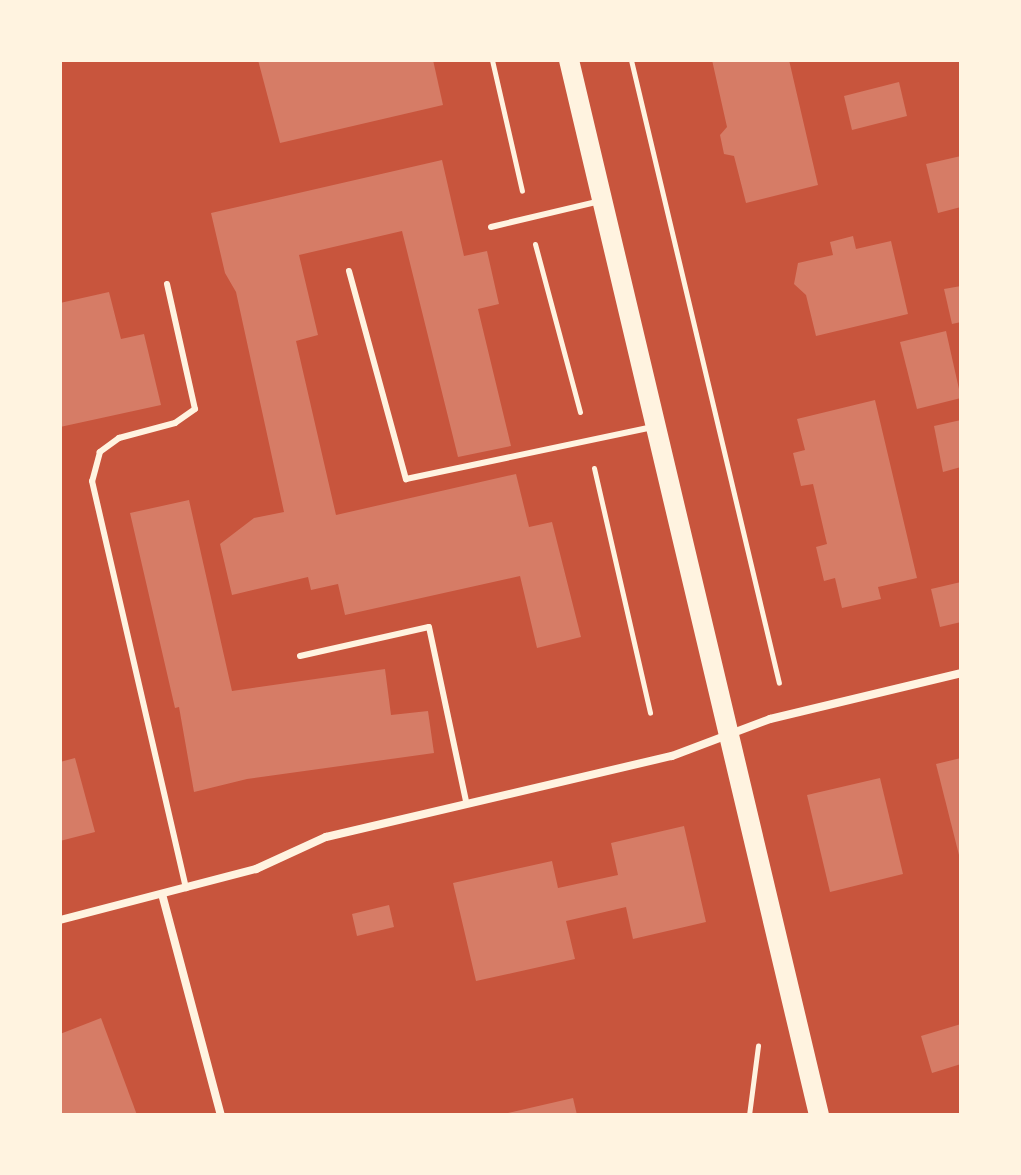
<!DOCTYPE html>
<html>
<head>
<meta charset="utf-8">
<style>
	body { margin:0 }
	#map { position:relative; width:1021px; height:1175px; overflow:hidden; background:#c8553d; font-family:Lato,sans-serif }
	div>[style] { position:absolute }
	.building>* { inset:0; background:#d67c66 }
	.path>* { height:5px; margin:-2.5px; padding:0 2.5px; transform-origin:2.5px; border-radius:2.5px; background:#fff3e0 }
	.service>* { height:6px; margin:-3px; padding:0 3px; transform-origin:3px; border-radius:3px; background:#fff3e0 }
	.minor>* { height:8px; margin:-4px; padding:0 4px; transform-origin:4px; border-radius:4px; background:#fff3e0 }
	.primary>* { height:20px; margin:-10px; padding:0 10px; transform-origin:10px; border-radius:10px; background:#fff3e0 }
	span { translate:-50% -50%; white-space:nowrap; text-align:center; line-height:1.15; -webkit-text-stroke:8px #fff3e0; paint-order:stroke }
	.frame { position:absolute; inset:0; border:62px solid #fff3e0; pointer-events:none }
</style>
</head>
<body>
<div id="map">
	<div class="building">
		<div style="clip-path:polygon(258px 60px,433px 60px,443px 105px,280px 143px)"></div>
		<div style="clip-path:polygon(712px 60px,789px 60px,818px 185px,746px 203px,734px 156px,724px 154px,720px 135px,727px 127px)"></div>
		<div style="clip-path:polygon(899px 82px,907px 116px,852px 130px,844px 96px)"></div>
		<div style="clip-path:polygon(961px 156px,961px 207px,938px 213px,926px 164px)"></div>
		<div style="clip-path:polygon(442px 160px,464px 256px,487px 251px,499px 304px,478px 309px,511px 446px,458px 457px,402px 231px,299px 255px,318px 335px,296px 341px,336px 515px,516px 474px,529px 527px,552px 522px,581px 637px,537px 648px,520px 576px,345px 615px,338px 584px,311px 590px,308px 577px,232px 595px,220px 544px,254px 518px,284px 512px,236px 292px,225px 273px,211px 213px)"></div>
		<div style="clip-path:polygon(853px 236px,856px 249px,891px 241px,908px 314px,816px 336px,806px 295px,794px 284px,798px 263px,833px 255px,830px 242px)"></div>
		<div style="clip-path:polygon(961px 286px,961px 322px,952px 324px,944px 289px)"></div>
		<div style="clip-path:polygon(109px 292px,121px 339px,144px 334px,161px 405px,60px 427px,60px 303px)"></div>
		<div style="clip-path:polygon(946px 331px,961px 398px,917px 409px,900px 342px)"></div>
		<div style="clip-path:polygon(875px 400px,917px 578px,878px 587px,881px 599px,842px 608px,835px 578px,824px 581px,816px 547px,827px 544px,813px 484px,801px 486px,793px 453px,805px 450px,797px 419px)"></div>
		<div style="clip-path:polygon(961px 420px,961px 467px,943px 472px,934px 426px)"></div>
		<div style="clip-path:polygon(189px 500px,232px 691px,385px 669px,391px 715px,428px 711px,434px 753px,247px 779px,194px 792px,179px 707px,175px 708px,130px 513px)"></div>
		<div style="clip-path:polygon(961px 582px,961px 622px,940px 627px,931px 589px)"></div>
		<div style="clip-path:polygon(75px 758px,95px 832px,60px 841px,60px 762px)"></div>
		<div style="clip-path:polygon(961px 758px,961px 859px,960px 859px,936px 764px)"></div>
		<div style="clip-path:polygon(880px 778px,903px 874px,830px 892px,807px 795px)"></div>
		<div style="clip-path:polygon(684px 826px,706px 922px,633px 939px,626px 907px,566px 921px,575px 959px,476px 981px,453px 883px,552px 861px,558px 888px,618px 875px,611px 843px)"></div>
		<div style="clip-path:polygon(389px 905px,394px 927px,357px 936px,352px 914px)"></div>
		<div style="clip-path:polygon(101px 1018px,137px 1115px,60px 1115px,60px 1034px)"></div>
		<div style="clip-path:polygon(961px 1024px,961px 1064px,932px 1073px,921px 1036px)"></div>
		<div style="clip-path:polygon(573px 1098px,577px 1115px,504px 1115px,504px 1114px)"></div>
	</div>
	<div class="path">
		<div style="left:492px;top:60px;width:134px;rotate:77.1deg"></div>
		<div style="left:631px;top:60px;width:640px;rotate:76.64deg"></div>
		<div style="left:535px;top:244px;width:174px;rotate:75deg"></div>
		<div style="left:594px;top:468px;width:251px;rotate:77.1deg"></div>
		<div style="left:749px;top:1115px;width:70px;rotate:-82.6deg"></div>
	</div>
	<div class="service">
		<div style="left:491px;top:227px;width:112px;rotate:-13.4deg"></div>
		<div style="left:349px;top:271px;width:216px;rotate:74.7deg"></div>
		<div style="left:406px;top:479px;width:251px;rotate:-11.9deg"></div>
		<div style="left:167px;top:284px;width:128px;rotate:77.4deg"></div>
		<div style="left:195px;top:409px;width:24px;rotate:145deg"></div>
		<div style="left:175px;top:423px;width:58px;rotate:165deg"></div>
		<div style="left:119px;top:438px;width:24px;rotate:144deg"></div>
		<div style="left:100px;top:452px;width:30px;rotate:105deg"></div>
		<div style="left:92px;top:481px;width:418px;rotate:77deg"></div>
		<div style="left:300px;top:656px;width:132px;rotate:-12.7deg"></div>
		<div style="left:429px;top:627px;width:178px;rotate:78deg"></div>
	</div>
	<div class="minor">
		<div style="left:162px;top:894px;width:229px;rotate:75.1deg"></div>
		<div style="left:60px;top:920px;width:203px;rotate:-14.6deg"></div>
		<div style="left:256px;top:869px;width:77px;rotate:-24.6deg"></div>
		<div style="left:326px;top:837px;width:355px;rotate:-13.2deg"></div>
		<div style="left:672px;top:756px;width:105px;rotate:-20.7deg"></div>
		<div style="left:770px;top:719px;width:196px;rotate:-13.5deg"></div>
	</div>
	<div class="primary">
		<div style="left:569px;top:60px;width:1084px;rotate:76.67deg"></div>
	</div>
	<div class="frame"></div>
</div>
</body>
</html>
